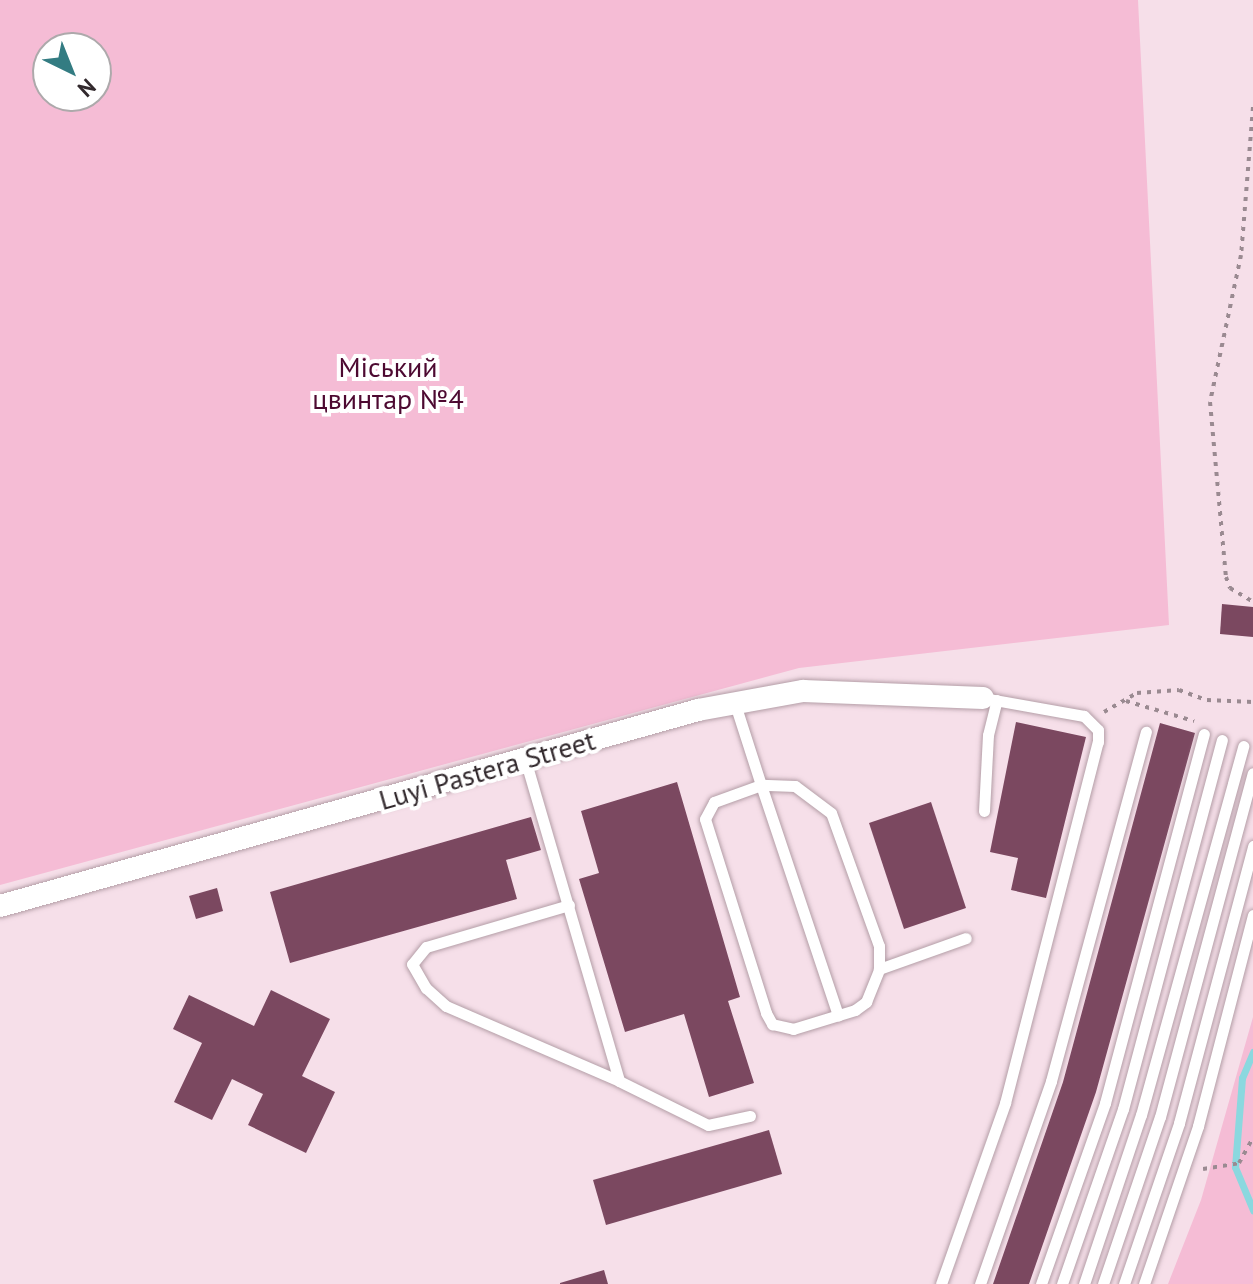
<!DOCTYPE html>
<html>
<head>
<meta charset="utf-8">
<style>
	body { margin:0 }
	#map { position:relative; width:1253px; height:1284px; overflow:hidden; background:#f6dfe9; font-family:"PT Sans",sans-serif }
	div>[style] { position:absolute }
	.green>* { inset:0; background:#f5bcd5 }
	.stream>* { height:7px; margin:-3.5px; padding:0 3.5px; transform-origin:3.5px; border-radius:3.5px; background:#8bd8df }
	.building>* { inset:0; background:#7b4860 }
	.path>* { height:4px; margin-top:-2px; transform-origin:0; background:repeating-linear-gradient(90deg,#9a8a91 0 4px,transparent 0 10px) }
	.roads { filter:drop-shadow(0 0 2px #b49ea7) drop-shadow(0 0 2px #b49ea7) }
	.lane>* { height:11px; margin:-5.5px; padding:0 5.5px; transform-origin:5.5px; border-radius:5.5px; background:#fff }
	.street>* { height:22px; margin:-11px; padding:0 11px; transform-origin:11px; border-radius:11px; background:#fff }
	span { translate:-50% -50%; white-space:nowrap; text-align:center; line-height:1.15; -webkit-text-stroke:8px #fff; paint-order:stroke }
	.park-label { font-size:28px; color:#4d0931 }
	.street-label { font-size:28px; color:#32292d }
	.north { position:absolute; left:32px; top:32px; width:80px; height:80px; box-sizing:border-box; background:#fff; border:2px solid #ada9ab; border-radius:50%; rotate:137deg; font-size:22px; font-weight:700; line-height:32px; text-align:center; color:#32292d }
	.north::after { content:''; display:block; margin:auto; width:28px; height:36px; background:#337c82; clip-path:polygon(50% 0,100% 100%,50% 72%,0 100%) }
</style>
</head>
<body>
<div id="map">
	<div class="green">
		<div style="clip-path:polygon(evenodd,0 0,1138px 0,1169px 625px,799px 668px,0 885px,0 0,96px 48px,96px 96px,48px 96px,48px 48px,96px 48px)"></div>
		<div style="clip-path:polygon(1253px 1017px,1253px 1284px,1168px 1284px,1201px 1200px)"></div>
	</div>
	<div class="stream">
		<div style="left:1253px;top:1052px;width:28px;rotate:113deg"></div>
		<div style="left:1242px;top:1078px;width:89px;rotate:94.5deg"></div>
		<div style="left:1235px;top:1167px;width:47px;rotate:67.3deg"></div>
	</div>
	<div class="building">
		<div style="clip-path:polygon(1222px 604px,1253px 607px,1253px 637px,1220px 634px)"></div>
		<div style="clip-path:polygon(1016px 722px,1086px 737px,1046px 898px,1011px 890px,1018px 858px,990px 852px)"></div>
		<div style="clip-path:polygon(1160px 723px,1195px 733px,1096px 1092px,1029px 1284px,993px 1284px,1063px 1082px)"></div>
		<div style="clip-path:polygon(677px 782px,740px 997px,728px 1001px,754px 1083px,709px 1097px,684px 1014px,625px 1032px,579px 879px,599px 873px,581px 811px)"></div>
		<div style="clip-path:polygon(931px 802px,966px 908px,904px 929px,869px 823px)"></div>
		<div style="clip-path:polygon(531px 817px,541px 850px,506px 860px,517px 899px,290px 963px,270px 892px)"></div>
		<div style="clip-path:polygon(217px 888px,223px 911px,196px 919px,189px 896px)"></div>
		<div style="clip-path:polygon(271px 990px,330px 1019px,302px 1076px,335px 1092px,306px 1153px,248px 1125px,263px 1094px,232px 1079px,212px 1120px,174px 1102px,202px 1043px,173px 1029px,189px 995px,254px 1026px)"></div>
		<div style="clip-path:polygon(769px 1130px,782px 1174px,606px 1225px,593px 1180px)"></div>
		<div style="clip-path:polygon(604px 1270px,608px 1284px,560px 1284px,560px 1283px)"></div>
	</div>
	<div class="path">
		<div style="left:1253px;top:107px;width:148px;rotate:94.6deg"></div>
		<div style="left:1241px;top:255px;width:150px;rotate:101.9deg"></div>
		<div style="left:1210px;top:402px;width:176px;rotate:84.8deg"></div>
		<div style="left:1226px;top:577px;width:12px;rotate:70deg"></div>
		<div style="left:1230px;top:588px;width:27px;rotate:31deg"></div>
		<div style="left:1126px;top:701px;width:71px;rotate:16.4deg"></div>
		<div style="left:1104px;top:712px;width:38px;rotate:-30deg"></div>
		<div style="left:1137px;top:693px;width:42px;rotate:-4.1deg"></div>
		<div style="left:1179px;top:690px;width:30px;rotate:20deg"></div>
		<div style="left:1207px;top:700px;width:46px;rotate:2.5deg"></div>
		<div style="left:1203px;top:1169px;width:36px;rotate:-9deg"></div>
		<div style="left:1239px;top:1163px;width:29px;rotate:-61deg"></div>
	</div>
	<div class="roads">
		<div class="lane">
			<div style="left:735px;top:704px;width:85px;rotate:72.2deg"></div>
			<div style="left:761px;top:785px;width:50px;rotate:160.1deg"></div>
			<div style="left:714px;top:802px;width:19px;rotate:118deg"></div>
			<div style="left:705px;top:819px;width:203px;rotate:72.5deg"></div>
			<div style="left:766px;top:1013px;width:13px;rotate:61deg"></div>
			<div style="left:772px;top:1024px;width:22px;rotate:13deg"></div>
			<div style="left:793px;top:1029px;width:65px;rotate:-17deg"></div>
			<div style="left:855px;top:1010px;width:14px;rotate:-36deg"></div>
			<div style="left:866px;top:1002px;width:35px;rotate:-68deg"></div>
			<div style="left:879px;top:969px;width:23px;rotate:-90deg"></div>
			<div style="left:879px;top:946px;width:141px;rotate:-109.8deg"></div>
			<div style="left:831px;top:813px;width:45px;rotate:-143.1deg"></div>
			<div style="left:795px;top:786px;width:34px;rotate:-178deg"></div>
			<div style="left:761px;top:785px;width:243px;rotate:71.5deg"></div>
			<div style="left:525px;top:759px;width:335px;rotate:73.7deg"></div>
			<div style="left:619px;top:1081px;width:99px;rotate:26.3deg"></div>
			<div style="left:708px;top:1125px;width:43px;rotate:-12.1deg"></div>
			<div style="left:984px;top:811px;width:76px;rotate:-87deg"></div>
			<div style="left:988px;top:735px;width:36px;rotate:-76deg"></div>
			<div style="left:569px;top:905px;width:149px;rotate:163.6deg"></div>
			<div style="left:426px;top:947px;width:22px;rotate:129deg"></div>
			<div style="left:412px;top:964px;width:28px;rotate:60deg"></div>
			<div style="left:426px;top:988px;width:27px;rotate:42deg"></div>
			<div style="left:446px;top:1006px;width:189px;rotate:23.4deg"></div>
			<div style="left:879px;top:969px;width:92px;rotate:-19.6deg"></div>
			<div style="left:941px;top:1284px;width:192px;rotate:-70.5deg"></div>
			<div style="left:1005px;top:1103px;width:373px;rotate:-75.6deg"></div>
			<div style="left:1098px;top:742px;width:12px;rotate:-90deg"></div>
			<div style="left:1098px;top:730px;width:20px;rotate:-135deg"></div>
			<div style="left:1084px;top:716px;width:103px;rotate:-169.9deg"></div>
			<div style="left:980px;top:1284px;width:215px;rotate:-70.7deg"></div>
			<div style="left:1051px;top:1081px;width:362px;rotate:-74.8deg"></div>
			<div style="left:1041px;top:1284px;width:192px;rotate:-70.5deg"></div>
			<div style="left:1105px;top:1103px;width:382px;rotate:-75deg"></div>
			<div style="left:1062px;top:1284px;width:185px;rotate:-70.8deg"></div>
			<div style="left:1123px;top:1109px;width:382px;rotate:-75deg"></div>
			<div style="left:1084px;top:1284px;width:178px;rotate:-71.4deg"></div>
			<div style="left:1141px;top:1115px;width:383px;rotate:-74.5deg"></div>
			<div style="left:1103px;top:1284px;width:176px;rotate:-71.2deg"></div>
			<div style="left:1160px;top:1117px;width:356px;rotate:-74.9deg"></div>
			<div style="left:1124px;top:1284px;width:170px;rotate:-71.1deg"></div>
			<div style="left:1179px;top:1123px;width:287px;rotate:-75deg"></div>
			<div style="left:1144px;top:1284px;width:167px;rotate:-71.1deg"></div>
			<div style="left:1198px;top:1126px;width:218px;rotate:-75.4deg"></div>
		</div>
		<div class="street">
			<div style="left:0;top:906px;width:725px;rotate:-15.68deg"></div>
			<div style="left:698px;top:710px;width:107px;rotate:-10.3deg"></div>
			<div style="left:803px;top:691px;width:180px;rotate:2.2deg"></div>
		</div>
	</div>
	<div class="park-label">
		<span style="left:388px;top:383px">Міський<br>цвинтар №4</span>
	</div>
	<div class="street-label">
		<span style="left:487px;top:770px;rotate:-16deg">Luyi Pastera Street</span>
	</div>
	<div class="north">N</div>
</div>
</body>
</html>
